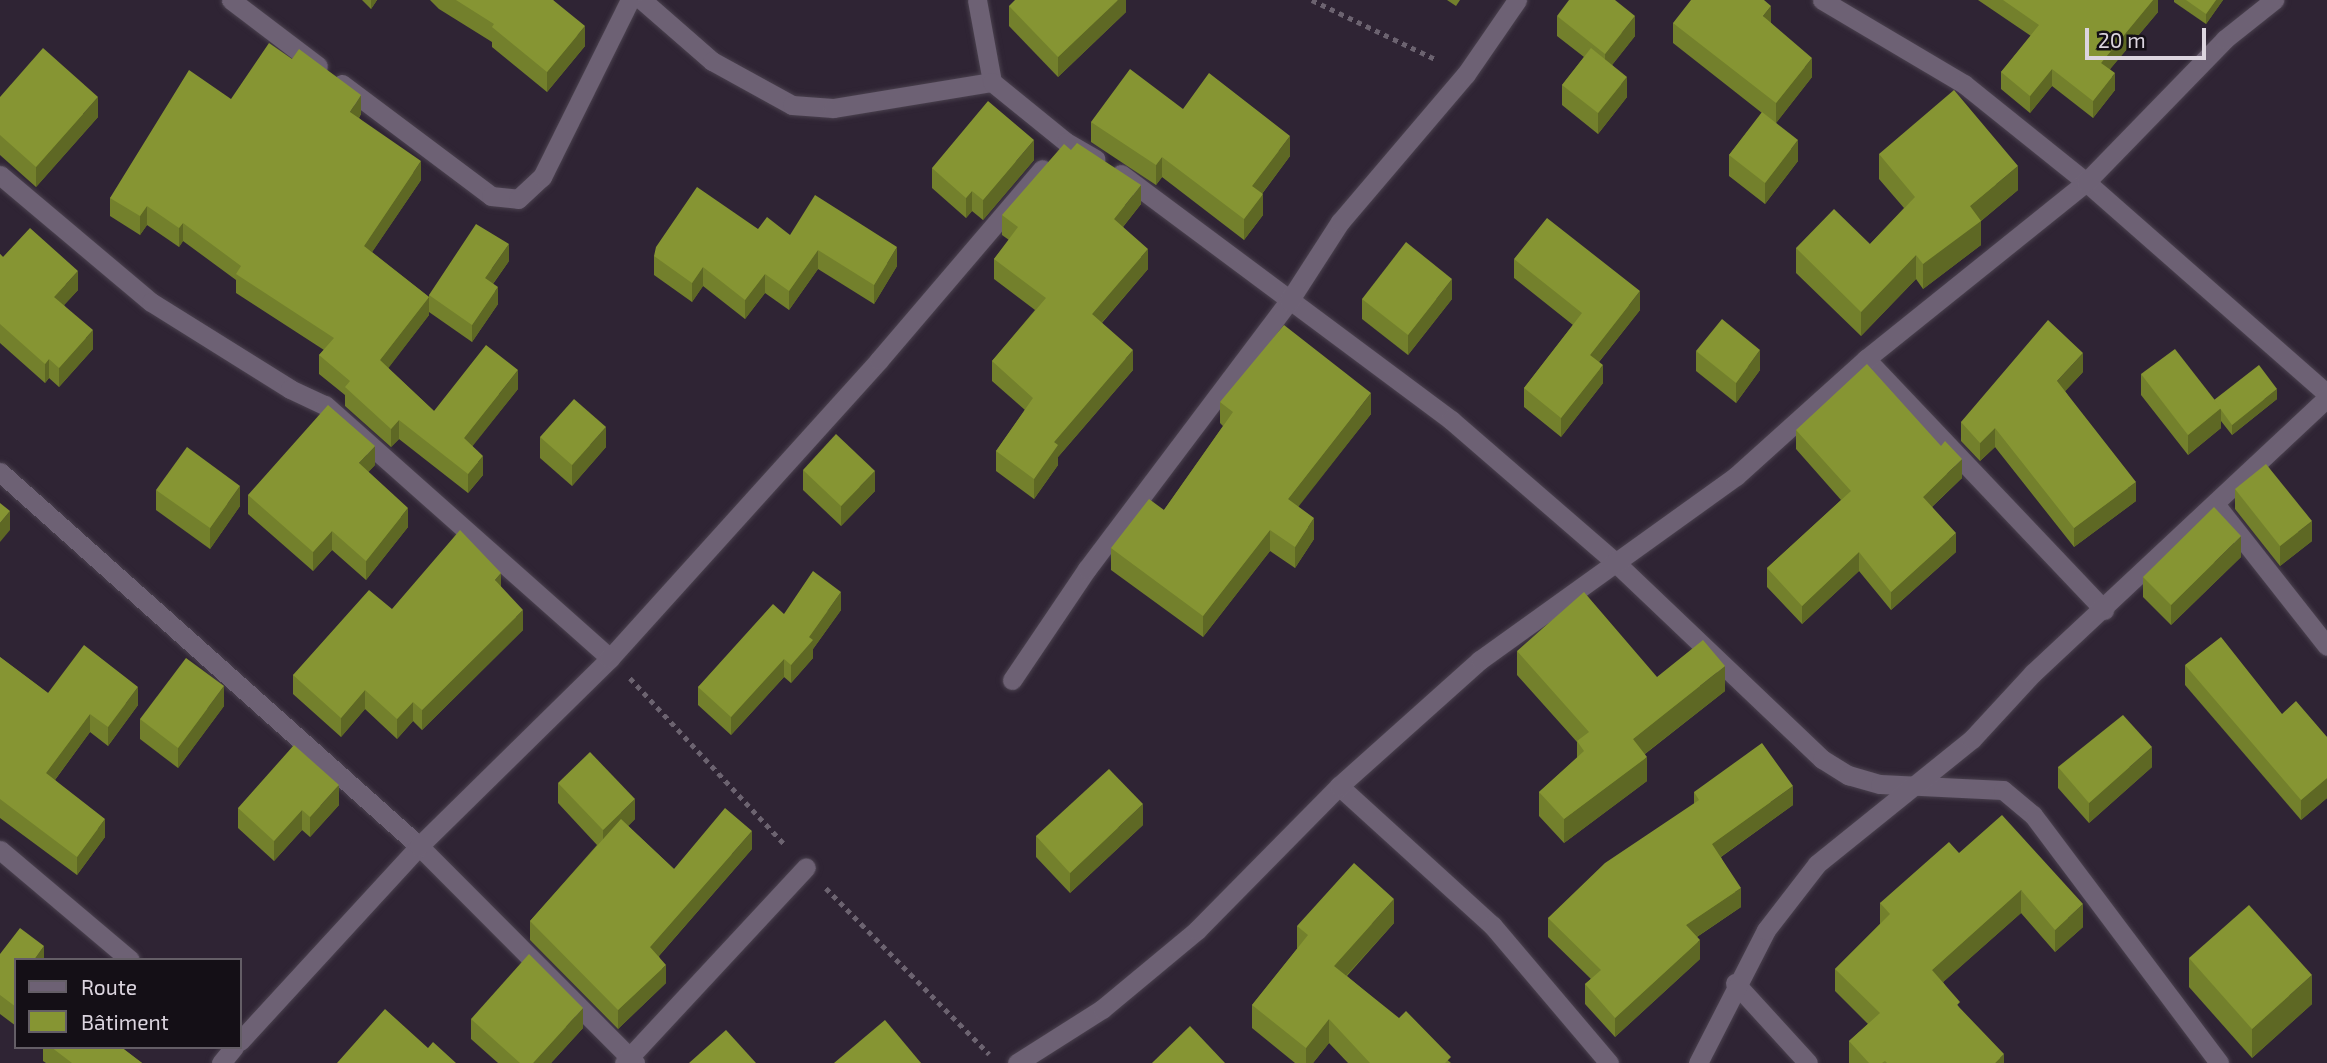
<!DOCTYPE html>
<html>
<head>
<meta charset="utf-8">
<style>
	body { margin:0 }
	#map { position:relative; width:2327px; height:1063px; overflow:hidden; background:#2f2434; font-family:"Exo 2",sans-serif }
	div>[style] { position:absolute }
	.path>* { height:4.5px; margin-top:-2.25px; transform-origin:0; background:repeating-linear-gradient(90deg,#6c6370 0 5px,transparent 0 10px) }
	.roads { filter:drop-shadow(0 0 2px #4a414e) drop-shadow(0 0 2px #4a414e) }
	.minor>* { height:19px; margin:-9.5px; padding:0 9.5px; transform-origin:9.5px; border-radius:9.5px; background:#6d6174 }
	.wall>* { inset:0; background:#73802c }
	.shaded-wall>* { inset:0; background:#5e6824 }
	.building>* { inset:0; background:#869533 }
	span { translate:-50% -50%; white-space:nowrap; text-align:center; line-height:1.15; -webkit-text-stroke:7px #140f16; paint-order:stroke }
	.legend { position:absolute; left:14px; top:958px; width:228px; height:91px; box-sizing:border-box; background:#140f16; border:2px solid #645e66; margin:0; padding:9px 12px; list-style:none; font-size:21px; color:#dcd5df }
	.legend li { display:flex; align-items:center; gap:14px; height:35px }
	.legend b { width:35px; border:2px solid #645e66 }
	.scale { position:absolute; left:2085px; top:28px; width:121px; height:32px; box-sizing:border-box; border:4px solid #dcd5df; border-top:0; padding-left:9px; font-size:21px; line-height:24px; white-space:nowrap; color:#dcd5df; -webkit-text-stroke:5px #140f16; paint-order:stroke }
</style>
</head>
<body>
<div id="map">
	<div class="path">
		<div style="left:1312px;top:0;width:139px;rotate:25.6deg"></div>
		<div style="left:630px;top:678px;width:229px;rotate:47.1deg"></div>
		<div style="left:826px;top:888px;width:233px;rotate:45.5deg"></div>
	</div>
	<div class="roads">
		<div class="minor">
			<div style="left:231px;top:0;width:109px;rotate:37.2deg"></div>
			<div style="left:642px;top:0;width:93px;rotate:41.1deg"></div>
			<div style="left:712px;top:61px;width:91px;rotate:28.8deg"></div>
			<div style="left:792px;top:105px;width:41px;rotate:4.2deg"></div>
			<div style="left:833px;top:108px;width:161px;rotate:-9.3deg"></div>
			<div style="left:977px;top:0;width:83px;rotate:79.6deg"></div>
			<div style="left:992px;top:82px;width:95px;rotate:39deg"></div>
			<div style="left:1066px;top:142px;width:34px;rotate:30deg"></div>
			<div style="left:1822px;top:0;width:165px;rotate:30.6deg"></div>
			<div style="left:1964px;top:84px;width:156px;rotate:38.8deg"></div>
			<div style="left:2086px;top:182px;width:321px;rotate:41.3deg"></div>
			<div style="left:342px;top:84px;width:186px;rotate:36.9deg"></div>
			<div style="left:491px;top:196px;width:27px;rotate:6deg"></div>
			<div style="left:518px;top:199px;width:33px;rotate:-43deg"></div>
			<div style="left:542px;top:177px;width:198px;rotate:-63.6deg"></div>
			<div style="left:1121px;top:174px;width:412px;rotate:36.7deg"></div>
			<div style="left:1451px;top:420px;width:217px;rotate:40.9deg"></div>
			<div style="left:1615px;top:562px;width:286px;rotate:43.6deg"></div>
			<div style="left:1822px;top:759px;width:31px;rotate:32deg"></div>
			<div style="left:1848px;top:775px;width:33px;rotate:16deg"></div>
			<div style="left:1880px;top:784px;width:123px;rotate:2.8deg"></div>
			<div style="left:2003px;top:790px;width:39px;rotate:40deg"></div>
			<div style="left:2033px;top:815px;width:310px;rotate:53.1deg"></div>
			<div style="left:0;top:175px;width:197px;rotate:40.1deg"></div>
			<div style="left:151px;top:302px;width:164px;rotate:32deg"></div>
			<div style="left:290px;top:389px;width:38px;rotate:25deg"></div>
			<div style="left:325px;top:405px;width:381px;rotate:41.6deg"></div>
			<div style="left:1866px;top:359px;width:346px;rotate:46.5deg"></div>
			<div style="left:0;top:472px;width:562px;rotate:41.75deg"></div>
			<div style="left:419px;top:846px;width:306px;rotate:45.1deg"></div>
			<div style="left:2216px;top:505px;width:179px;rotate:51.8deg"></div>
			<div style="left:1012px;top:680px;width:134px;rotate:-56deg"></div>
			<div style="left:1087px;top:569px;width:336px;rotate:-53deg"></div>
			<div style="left:1289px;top:301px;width:94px;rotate:-57.2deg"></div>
			<div style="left:1340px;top:222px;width:194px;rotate:-49.6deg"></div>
			<div style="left:1466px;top:74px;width:90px;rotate:-55.4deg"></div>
			<div style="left:1339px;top:786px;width:207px;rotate:42.3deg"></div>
			<div style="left:1492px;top:925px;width:181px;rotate:49.7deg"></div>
			<div style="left:0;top:850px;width:170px;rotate:40.2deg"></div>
			<div style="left:1735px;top:983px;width:108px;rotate:47.6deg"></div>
			<div style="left:240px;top:1041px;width:265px;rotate:-47.4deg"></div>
			<div style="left:419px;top:846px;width:268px;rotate:-44.5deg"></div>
			<div style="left:610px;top:658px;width:401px;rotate:-47.9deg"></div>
			<div style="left:879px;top:360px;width:251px;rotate:-49.5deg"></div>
			<div style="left:221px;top:1063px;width:21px;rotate:-51deg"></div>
			<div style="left:624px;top:1063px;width:267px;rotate:-47.1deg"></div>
			<div style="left:1017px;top:1063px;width:101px;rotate:-32.4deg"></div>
			<div style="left:1102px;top:1009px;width:124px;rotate:-39.7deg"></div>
			<div style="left:1197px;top:930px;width:202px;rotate:-45.4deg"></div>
			<div style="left:1339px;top:786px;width:189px;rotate:-41.8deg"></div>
			<div style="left:1480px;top:660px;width:315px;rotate:-35.7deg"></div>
			<div style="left:1736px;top:476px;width:175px;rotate:-42deg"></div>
			<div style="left:1866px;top:359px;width:282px;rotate:-38.8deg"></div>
			<div style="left:2086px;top:182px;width:199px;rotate:-45.8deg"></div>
			<div style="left:2225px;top:39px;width:63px;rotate:-38.5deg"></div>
			<div style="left:1698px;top:1063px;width:149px;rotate:-62.9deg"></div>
			<div style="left:1766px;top:930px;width:83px;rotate:-52.3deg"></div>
			<div style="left:1817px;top:864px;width:199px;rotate:-38.9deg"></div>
			<div style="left:1972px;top:739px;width:90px;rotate:-47.3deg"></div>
			<div style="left:2033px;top:673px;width:403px;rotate:-43.1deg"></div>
		</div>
	</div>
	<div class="wall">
		<div style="clip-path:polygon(362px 0,377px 0,371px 9px)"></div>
		<div style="clip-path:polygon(430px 0,553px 0,585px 46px,547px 92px,492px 47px,492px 42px,439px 9px)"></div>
		<div style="clip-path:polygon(1126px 0,1126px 12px,1058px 77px,1009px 26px,1009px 6px)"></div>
		<div style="clip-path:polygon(1447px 0,1460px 0,1456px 6px)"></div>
		<div style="clip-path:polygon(1978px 0,2158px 0,2158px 12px,2110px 69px,2115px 90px,2093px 118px,2052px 86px,2030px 113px,2001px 89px,2001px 72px,2031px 36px)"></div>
		<div style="clip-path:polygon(2174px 0,2223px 0,2206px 24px,2174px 2px)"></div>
		<div style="clip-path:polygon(1557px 16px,1635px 36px,1612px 65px,1627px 97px,1598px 134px,1562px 105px,1562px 85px,1584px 57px,1557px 36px)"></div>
		<div style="clip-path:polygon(1673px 23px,1771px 23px,1812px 77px,1776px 123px,1798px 161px,1765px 204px,1729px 176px,1729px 155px,1762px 113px,1673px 43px)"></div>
		<div style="clip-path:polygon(0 97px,98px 117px,36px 187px,0 155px)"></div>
		<div style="clip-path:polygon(231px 99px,361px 114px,359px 118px,421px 180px,372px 252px,429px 297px,429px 295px,509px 261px,493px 284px,498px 304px,472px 342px,429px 312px,429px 315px,388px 368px,434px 411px,518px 389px,472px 446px,483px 475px,468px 493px,399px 439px,391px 447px,345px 406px,345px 395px,319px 374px,319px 355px,324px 350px,236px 293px,236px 280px,183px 241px,179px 247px,147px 225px,140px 235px,110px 216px,110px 198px)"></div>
		<div style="clip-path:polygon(1183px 109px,1290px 156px,1262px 194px,1263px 215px,1244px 240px,1162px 177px,1156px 185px,1091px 142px,1091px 122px)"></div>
		<div style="clip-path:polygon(1879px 154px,2018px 190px,1981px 221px,1981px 245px,1923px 289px,1916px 279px,1861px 336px,1796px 273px,1796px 248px,1870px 244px,1904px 208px,1879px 179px)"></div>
		<div style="clip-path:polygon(1034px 160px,983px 220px,972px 211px,966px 218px,932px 188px,932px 168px)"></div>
		<div style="clip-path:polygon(1141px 204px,1123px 227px,1148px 269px,1102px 323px,1133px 370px,1058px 457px,1058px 465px,1034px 499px,996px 471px,996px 451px,1025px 410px,992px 381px,992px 361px,1035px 310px,994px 279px,994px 259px,1009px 240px,1002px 235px,1002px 215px)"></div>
		<div style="clip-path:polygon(758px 229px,790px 235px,897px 266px,874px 304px,818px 269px,789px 310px,765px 293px,745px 319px,703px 286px,692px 302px,654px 275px,654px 256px)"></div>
		<div style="clip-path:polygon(0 254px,3px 257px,78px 290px,64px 305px,93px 349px,59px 387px,49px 378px,45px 383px,0 343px)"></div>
		<div style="clip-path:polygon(1514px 259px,1640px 310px,1599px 362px,1603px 383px,1561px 437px,1524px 407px,1524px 388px,1573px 325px,1514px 278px)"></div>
		<div style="clip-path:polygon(1362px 299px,1452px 299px,1408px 355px,1362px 319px)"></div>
		<div style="clip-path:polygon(1696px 351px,1760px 370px,1736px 403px,1696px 371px)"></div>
		<div style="clip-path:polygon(2083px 372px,2065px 391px,2136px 501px,2074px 547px,1995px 447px,1980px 461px,1961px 441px,1961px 422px)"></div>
		<div style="clip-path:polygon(2141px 374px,2214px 400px,2277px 399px,2232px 435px,2221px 421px,2221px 428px,2188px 455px,2141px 395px)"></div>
		<div style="clip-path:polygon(1220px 402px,1371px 414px,1298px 506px,1314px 539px,1295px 568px,1270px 551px,1203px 637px,1111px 570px,1111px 548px,1164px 510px,1223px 426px,1220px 423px)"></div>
		<div style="clip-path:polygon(1796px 430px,1962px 478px,1932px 507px,1956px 552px,1891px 610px,1859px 571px,1802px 624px,1767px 587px,1767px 568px,1841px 500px,1796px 449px)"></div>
		<div style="clip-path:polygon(540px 437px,606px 447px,572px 486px,540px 458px)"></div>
		<div style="clip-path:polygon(375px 465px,368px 472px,408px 527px,366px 580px,332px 550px,313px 571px,248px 514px,248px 495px)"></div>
		<div style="clip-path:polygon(803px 470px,875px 491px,841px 526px,803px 490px)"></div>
		<div style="clip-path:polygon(2235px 489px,2312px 541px,2280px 566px,2235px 509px)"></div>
		<div style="clip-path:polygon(156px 490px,240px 506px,210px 549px,156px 510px)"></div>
		<div style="clip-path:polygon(2241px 557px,2171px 625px,2143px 597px,2143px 577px)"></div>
		<div style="clip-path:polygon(501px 587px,523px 630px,422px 730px,413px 721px,397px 739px,365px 709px,341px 737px,293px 694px,293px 675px,392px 609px)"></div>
		<div style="clip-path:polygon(841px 610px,813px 649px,813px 658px,791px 683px,784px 677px,731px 735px,698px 705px,698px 687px,784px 614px)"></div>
		<div style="clip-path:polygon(1517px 651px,1657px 677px,1725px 691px,1645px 754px,1647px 781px,1564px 843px,1539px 816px,1539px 792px,1577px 758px,1577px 742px,1517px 675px)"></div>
		<div style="clip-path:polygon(0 657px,48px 693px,138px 705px,108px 746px,90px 732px,55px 780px,105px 837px,77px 875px,0 818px)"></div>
		<div style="clip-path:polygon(2185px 665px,2327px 737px,2327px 798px,2301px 820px,2185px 685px)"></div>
		<div style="clip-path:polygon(224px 706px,178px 768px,140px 739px,140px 719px)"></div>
		<div style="clip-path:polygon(2058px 767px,2152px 767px,2089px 823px,2058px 788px)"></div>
		<div style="clip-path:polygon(558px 783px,635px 819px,628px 826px,674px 869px,752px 849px,659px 956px,666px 983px,618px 1029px,530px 940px,530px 921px,597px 845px,558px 803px)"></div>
		<div style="clip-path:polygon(1694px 792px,1793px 805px,1721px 857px,1741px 907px,1697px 937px,1700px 959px,1615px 1037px,1585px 1004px,1585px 984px,1591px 979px,1548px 937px,1548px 918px,1694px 804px)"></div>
		<div style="clip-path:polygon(339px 805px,310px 837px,302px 830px,274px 861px,238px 828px,238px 808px)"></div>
		<div style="clip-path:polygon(1143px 825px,1070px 893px,1036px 857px,1036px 836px)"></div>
		<div style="clip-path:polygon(1959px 853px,2083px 927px,2055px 952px,2021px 913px,1943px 982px,1960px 1009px,2004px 1063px,1849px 1063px,1849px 1041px,1868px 1024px,1835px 991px,1835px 969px,1880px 924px,1880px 903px)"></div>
		<div style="clip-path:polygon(1394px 923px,1347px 976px,1451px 1063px,1348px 1063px,1329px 1043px,1313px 1063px,1295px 1063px,1252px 1028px,1252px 1005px,1297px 949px,1297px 926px)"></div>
		<div style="clip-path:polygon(0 954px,44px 960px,16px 960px,16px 1026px,0 1014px)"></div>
		<div style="clip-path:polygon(2189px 958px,2312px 1004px,2252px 1058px,2189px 987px)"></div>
		<div style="clip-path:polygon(471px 1019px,583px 1028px,551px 1063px,498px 1063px,471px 1039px)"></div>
		<div style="clip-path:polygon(43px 1047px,121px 1047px,142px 1063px,46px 1063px,43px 1061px)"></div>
	</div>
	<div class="shaded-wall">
		<div style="clip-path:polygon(371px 0,377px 0,371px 9px)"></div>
		<div style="clip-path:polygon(1118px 0,1126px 0,1126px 12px,1058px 77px,1058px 57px)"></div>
		<div style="clip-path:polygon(2153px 0,2158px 0,2158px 12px,2101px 80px,2101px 63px)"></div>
		<div style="clip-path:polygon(2216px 0,2223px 0,2206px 24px,2206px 14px)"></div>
		<div style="clip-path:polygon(1771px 6px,1771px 26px,1763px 16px)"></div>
		<div style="clip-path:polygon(1635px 16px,1635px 36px,1605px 74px,1605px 54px)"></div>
		<div style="clip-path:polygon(585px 26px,585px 46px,547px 92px,547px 72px)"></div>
		<div style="clip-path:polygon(1812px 58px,1812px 77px,1776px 123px,1776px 103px)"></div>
		<div style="clip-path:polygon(2052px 69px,2052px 86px,2030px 113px,2030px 96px)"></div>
		<div style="clip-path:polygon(2115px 73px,2115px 90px,2093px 118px,2093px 101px)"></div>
		<div style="clip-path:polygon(1627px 77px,1627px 97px,1598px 134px,1598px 113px)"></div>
		<div style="clip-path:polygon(361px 95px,361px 114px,350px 130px,350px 112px)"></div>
		<div style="clip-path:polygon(98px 97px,98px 117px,36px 187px,36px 167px)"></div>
		<div style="clip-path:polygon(1290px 136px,1290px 156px,1252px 207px,1252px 186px)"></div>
		<div style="clip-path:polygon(1034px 140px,1034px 160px,983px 220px,983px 200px)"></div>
		<div style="clip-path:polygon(1798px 140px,1798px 161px,1765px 204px,1765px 183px)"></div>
		<div style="clip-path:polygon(1162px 157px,1162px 177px,1156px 185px,1156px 165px)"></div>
		<div style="clip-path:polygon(421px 161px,421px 180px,364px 264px,364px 246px)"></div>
		<div style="clip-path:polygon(2018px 166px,2018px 190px,1981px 221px,1981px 245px,1923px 289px,1923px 264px,1970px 206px)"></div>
		<div style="clip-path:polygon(1141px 185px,1141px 204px,1114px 238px,1114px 219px)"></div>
		<div style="clip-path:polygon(972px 191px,972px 211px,966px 218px,966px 198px)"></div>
		<div style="clip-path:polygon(1263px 194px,1263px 215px,1244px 240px,1244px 219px)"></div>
		<div style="clip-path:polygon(147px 206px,147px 225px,140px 235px,140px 216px)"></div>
		<div style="clip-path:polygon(183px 223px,183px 241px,179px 247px,179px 228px)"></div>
		<div style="clip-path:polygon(509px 244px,509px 261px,485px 295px,485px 278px)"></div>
		<div style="clip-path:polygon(897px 247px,897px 266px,874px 304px,874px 285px)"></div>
		<div style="clip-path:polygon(1148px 249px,1148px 269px,1092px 334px,1092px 314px)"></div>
		<div style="clip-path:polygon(818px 250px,818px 269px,789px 310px,789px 291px)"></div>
		<div style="clip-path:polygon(1916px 255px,1916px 279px,1861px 336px,1861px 312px)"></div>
		<div style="clip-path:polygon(703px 267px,703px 286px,692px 302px,692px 283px)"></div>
		<div style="clip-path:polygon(78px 271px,78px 290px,54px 316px,54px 297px)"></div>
		<div style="clip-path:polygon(765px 274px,765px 293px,745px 319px,745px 300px)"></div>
		<div style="clip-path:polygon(1452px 279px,1452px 299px,1408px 355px,1408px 335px)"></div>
		<div style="clip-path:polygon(498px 287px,498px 304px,472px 342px,472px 325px)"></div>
		<div style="clip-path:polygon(1640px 291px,1640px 310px,1590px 373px,1590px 355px)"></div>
		<div style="clip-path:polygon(429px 297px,429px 315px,380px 379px,380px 360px)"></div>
		<div style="clip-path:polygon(93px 330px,93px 349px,59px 387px,59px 368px)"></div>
		<div style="clip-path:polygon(1133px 350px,1133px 370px,1058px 457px,1058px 465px,1034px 499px,1034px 479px,1054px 442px)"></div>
		<div style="clip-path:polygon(1760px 350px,1760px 370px,1736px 403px,1736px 383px)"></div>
		<div style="clip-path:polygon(2083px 353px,2083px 372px,2057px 400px,2057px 381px)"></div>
		<div style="clip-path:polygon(49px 359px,49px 378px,45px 383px,45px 364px)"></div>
		<div style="clip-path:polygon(1603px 365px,1603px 383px,1561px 437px,1561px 418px)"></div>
		<div style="clip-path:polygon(518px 370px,518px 389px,464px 457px,464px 438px)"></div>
		<div style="clip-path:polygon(2277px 389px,2277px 399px,2232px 435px,2232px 425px)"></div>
		<div style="clip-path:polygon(1371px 393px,1371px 414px,1288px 520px,1288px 499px)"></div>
		<div style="clip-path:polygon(2221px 408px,2221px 428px,2188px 455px,2188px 435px)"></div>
		<div style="clip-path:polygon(399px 420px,399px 439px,391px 447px,391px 429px)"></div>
		<div style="clip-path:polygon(606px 427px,606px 447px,572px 486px,572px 465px)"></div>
		<div style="clip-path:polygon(1995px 428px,1995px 447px,1980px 461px,1980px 443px)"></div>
		<div style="clip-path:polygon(375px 446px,375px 465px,359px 482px,359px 463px)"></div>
		<div style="clip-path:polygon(483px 456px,483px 475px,468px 493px,468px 474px)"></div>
		<div style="clip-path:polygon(1962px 459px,1962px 478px,1923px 515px,1923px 497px)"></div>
		<div style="clip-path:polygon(875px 471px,875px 491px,841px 526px,841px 506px)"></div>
		<div style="clip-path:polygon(2136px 482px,2136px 501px,2074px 547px,2074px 528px)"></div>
		<div style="clip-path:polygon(240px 486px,240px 506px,210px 549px,210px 528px)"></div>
		<div style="clip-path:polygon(408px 508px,408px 527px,366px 580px,366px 561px)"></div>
		<div style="clip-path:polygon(10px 511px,10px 530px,0 542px,0 523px)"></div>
		<div style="clip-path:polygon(1314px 518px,1314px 539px,1295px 568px,1295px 547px)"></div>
		<div style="clip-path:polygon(2312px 521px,2312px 541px,2280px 566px,2280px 546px)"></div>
		<div style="clip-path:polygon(1270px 530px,1270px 551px,1203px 637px,1203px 616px)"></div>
		<div style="clip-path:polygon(332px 531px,332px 550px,313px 571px,313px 552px)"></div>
		<div style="clip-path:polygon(1956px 533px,1956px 552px,1891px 610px,1891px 592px)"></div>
		<div style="clip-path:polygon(2241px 536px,2241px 557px,2171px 625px,2171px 605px)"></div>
		<div style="clip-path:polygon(1859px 552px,1859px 571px,1802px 624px,1802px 606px)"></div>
		<div style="clip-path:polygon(501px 573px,501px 593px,495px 580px)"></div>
		<div style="clip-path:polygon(841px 592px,841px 610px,813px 649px,813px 658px,791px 683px,791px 665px,809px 637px)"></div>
		<div style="clip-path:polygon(523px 610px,523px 630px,422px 730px,422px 710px)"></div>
		<div style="clip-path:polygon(784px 659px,784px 677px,731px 735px,731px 717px)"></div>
		<div style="clip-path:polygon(1725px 666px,1725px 691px,1633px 763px,1633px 739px)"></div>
		<div style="clip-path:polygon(224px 686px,224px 706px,178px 768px,178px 748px)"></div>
		<div style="clip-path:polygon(138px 687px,138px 705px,108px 746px,108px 727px)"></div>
		<div style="clip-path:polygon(365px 690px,365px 709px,341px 737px,341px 718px)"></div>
		<div style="clip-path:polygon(413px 702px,413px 721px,397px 739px,397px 719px)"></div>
		<div style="clip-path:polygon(90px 714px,90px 732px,46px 792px,46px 773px)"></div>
		<div style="clip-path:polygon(2152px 747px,2152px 767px,2089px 823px,2089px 803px)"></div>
		<div style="clip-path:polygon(1647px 757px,1647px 781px,1564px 843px,1564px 819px)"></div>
		<div style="clip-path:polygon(2327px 778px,2327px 798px,2301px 820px,2301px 800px)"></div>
		<div style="clip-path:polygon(339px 785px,339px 805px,310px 837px,310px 817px)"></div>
		<div style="clip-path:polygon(1793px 786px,1793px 805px,1712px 863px,1712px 844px)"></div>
		<div style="clip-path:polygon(635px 799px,635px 819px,603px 850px,603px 830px)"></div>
		<div style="clip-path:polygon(1143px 804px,1143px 825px,1070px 893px,1070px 873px)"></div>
		<div style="clip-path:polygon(302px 810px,302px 830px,274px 861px,274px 841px)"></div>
		<div style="clip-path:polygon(105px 819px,105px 837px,77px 875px,77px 857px)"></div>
		<div style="clip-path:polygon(752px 831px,752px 849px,650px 966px,650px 947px)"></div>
		<div style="clip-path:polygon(1741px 888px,1741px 907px,1686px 944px,1686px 925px)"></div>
		<div style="clip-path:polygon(2021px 890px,2021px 913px,1932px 992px,1932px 970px)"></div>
		<div style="clip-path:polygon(1394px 899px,1394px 923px,1334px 989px,1334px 966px)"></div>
		<div style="clip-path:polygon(2083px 904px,2083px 927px,2055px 952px,2055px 930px)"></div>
		<div style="clip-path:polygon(1700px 940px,1700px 959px,1615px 1037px,1615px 1018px)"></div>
		<div style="clip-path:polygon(44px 946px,44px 960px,34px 960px)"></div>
		<div style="clip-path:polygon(666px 965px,666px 983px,618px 1029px,618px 1010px)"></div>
		<div style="clip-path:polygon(2312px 975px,2312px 1004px,2252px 1058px,2252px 1029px)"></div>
		<div style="clip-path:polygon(583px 1008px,583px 1028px,551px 1063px,533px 1063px)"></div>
		<div style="clip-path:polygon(1329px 1019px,1329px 1043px,1313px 1063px,1306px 1063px,1306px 1048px)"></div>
		<div style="clip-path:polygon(2004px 1054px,2004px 1063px,1995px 1063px)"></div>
	</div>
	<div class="building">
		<div style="clip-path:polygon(456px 0,553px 0,585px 26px,547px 72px,492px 27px,494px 24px)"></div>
		<div style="clip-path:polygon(1015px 0,1118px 0,1058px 57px,1009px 6px)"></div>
		<div style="clip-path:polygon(1569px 0,1615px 0,1635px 16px,1605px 54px,1557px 16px)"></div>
		<div style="clip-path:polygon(1691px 0,1764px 0,1771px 6px,1763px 16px,1812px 58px,1776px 103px,1673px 23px)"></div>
		<div style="clip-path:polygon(2003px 0,2153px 0,2101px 63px,2115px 73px,2093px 101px,2052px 69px,2030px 96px,2001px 72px,2039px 25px)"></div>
		<div style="clip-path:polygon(2186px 0,2216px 0,2206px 14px)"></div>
		<div style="clip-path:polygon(269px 43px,292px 59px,299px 49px,361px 95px,350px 112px,421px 161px,364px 246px,429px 297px,380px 360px,434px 411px,486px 345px,518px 370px,464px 438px,483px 456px,468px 474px,399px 420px,391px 429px,345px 387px,350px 381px,319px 355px,334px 338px,236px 274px,241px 266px,183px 223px,179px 228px,147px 206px,140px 216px,110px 198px,189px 70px,231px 99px)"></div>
		<div style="clip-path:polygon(43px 48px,98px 97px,36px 167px,0 135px,0 97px)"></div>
		<div style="clip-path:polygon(1591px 48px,1627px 77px,1598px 113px,1562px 85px)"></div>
		<div style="clip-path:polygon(1130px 69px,1183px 109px,1209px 73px,1290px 136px,1252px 186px,1263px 194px,1244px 219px,1162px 157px,1156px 165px,1091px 122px)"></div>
		<div style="clip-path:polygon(1954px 90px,2018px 166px,1970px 206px,1981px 221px,1923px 264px,1916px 255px,1861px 312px,1796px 248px,1834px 209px,1870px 244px,1915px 197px,1879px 154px)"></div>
		<div style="clip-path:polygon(988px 101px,1034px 140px,983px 200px,972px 191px,966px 198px,932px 168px)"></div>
		<div style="clip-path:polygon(1762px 112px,1798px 140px,1765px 183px,1729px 155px)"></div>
		<div style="clip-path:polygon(1077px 143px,1141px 185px,1114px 219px,1148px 249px,1092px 314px,1133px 350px,1054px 442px,1058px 445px,1034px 479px,996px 451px,1033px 398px,992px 361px,1046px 298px,994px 259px,1018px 227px,1002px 215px,1064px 144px,1071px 150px)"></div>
		<div style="clip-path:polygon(697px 187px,758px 229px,767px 217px,790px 235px,815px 195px,897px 247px,874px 285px,818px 250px,789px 291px,765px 274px,745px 300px,703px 267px,692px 283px,654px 256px,656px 247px)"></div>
		<div style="clip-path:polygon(1547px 218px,1640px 291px,1590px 355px,1603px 365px,1561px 418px,1524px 388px,1582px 313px,1514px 259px)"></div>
		<div style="clip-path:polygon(476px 224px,509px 244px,485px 278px,498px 287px,472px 325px,429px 295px)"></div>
		<div style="clip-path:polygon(30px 228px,78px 271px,54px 297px,93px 330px,59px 368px,49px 359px,45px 364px,0 324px,0 254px,3px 257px)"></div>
		<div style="clip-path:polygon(1406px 242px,1452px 279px,1408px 335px,1362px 299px)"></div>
		<div style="clip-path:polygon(1722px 319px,1760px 350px,1736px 383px,1696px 351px)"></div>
		<div style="clip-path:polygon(2048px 320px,2083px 353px,2057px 381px,2136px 482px,2074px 528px,1995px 428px,1980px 443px,1961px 422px)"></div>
		<div style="clip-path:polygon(1284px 325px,1371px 393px,1288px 499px,1314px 518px,1295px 547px,1270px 530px,1203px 616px,1111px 548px,1149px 499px,1164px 510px,1233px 412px,1220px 402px)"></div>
		<div style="clip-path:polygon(2175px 349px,2221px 408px,2188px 435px,2141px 374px)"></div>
		<div style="clip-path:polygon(1867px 364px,1941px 446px,1945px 441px,1962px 459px,1923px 497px,1956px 533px,1891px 592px,1859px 552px,1802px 606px,1767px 568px,1851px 491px,1796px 430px)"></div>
		<div style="clip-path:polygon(2259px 365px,2277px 389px,2232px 425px,2214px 400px)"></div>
		<div style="clip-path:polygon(574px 399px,606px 427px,572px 465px,540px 437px)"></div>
		<div style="clip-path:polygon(328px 405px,375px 446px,359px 463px,408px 508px,366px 561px,332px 531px,313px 552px,248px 495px)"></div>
		<div style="clip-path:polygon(836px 434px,875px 471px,841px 506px,803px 470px)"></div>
		<div style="clip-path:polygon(187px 447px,240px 486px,210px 528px,156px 490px)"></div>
		<div style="clip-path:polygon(2266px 464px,2312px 521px,2280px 546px,2235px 489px)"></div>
		<div style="clip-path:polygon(0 503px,10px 511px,0 523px)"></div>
		<div style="clip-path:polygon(2214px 507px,2241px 536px,2171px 605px,2143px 577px)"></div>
		<div style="clip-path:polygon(460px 530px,501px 573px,495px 580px,523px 610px,422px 710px,413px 702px,397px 719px,365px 690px,341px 718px,293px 675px,369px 590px,392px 609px)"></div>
		<div style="clip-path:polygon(813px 571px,841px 592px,809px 637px,813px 640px,791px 665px,784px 659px,731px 717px,698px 687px,773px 604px,784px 614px)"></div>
		<div style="clip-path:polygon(1584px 592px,1657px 677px,1703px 640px,1725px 666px,1633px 739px,1647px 757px,1564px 819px,1539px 792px,1584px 751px,1577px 741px,1589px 732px,1517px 651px)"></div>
		<div style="clip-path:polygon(2221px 637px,2282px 714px,2296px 701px,2327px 737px,2327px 778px,2301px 800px,2185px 665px)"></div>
		<div style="clip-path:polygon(84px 645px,138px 687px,108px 727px,90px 714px,46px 773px,105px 819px,77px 857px,0 799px,0 657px,48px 693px)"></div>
		<div style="clip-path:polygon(186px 658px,224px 686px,178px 748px,140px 719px)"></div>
		<div style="clip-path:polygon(2123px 715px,2152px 747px,2089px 803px,2058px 767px)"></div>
		<div style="clip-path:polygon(1762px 743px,1793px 786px,1712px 844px,1741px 888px,1686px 925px,1700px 940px,1615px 1018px,1585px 984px,1601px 970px,1548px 918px,1605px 863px,1699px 800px,1694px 792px)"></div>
		<div style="clip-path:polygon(294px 745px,339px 785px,310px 817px,302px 810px,274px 841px,238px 808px)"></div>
		<div style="clip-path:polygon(590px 752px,635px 799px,603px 830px,558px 783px)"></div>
		<div style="clip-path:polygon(1109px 769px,1143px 804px,1070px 873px,1036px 836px)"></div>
		<div style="clip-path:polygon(725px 808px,752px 831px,650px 947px,666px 965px,618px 1010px,530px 921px,621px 819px,674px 869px)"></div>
		<div style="clip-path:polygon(2002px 815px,2083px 904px,2055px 930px,2021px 890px,1932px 970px,1960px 1002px,1957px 1005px,2004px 1054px,1995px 1063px,1887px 1063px,1885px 1061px,1882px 1063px,1869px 1063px,1849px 1041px,1880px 1013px,1835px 969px,1890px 914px,1880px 903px,1949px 842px,1959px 853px)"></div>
		<div style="clip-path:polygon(1354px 863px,1394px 899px,1334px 966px,1399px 1018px,1406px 1011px,1451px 1057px,1445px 1063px,1370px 1063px,1329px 1019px,1306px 1048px,1252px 1005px,1308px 935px,1297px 926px)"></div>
		<div style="clip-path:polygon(2249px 905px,2312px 975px,2252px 1029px,2189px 958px)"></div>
		<div style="clip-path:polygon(20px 928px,44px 946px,34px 960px,16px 960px,16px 1007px,0 995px,0 954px)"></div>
		<div style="clip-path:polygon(529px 954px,583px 1008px,533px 1063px,520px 1063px,471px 1019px)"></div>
		<div style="clip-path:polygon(385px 1009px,428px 1048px,433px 1042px,456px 1063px,337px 1063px)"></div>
		<div style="clip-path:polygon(885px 1020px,921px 1063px,834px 1063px)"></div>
		<div style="clip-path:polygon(1190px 1026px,1225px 1063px,1152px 1063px)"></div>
		<div style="clip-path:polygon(726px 1030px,756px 1063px,689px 1063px)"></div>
		<div style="clip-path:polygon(51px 1047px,121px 1047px,142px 1063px,72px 1063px)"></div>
	</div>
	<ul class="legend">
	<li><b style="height:9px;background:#6d6174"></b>Route</li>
	<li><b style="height:19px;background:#869533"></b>Bâtiment</li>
	</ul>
	<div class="scale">20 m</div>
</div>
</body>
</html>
